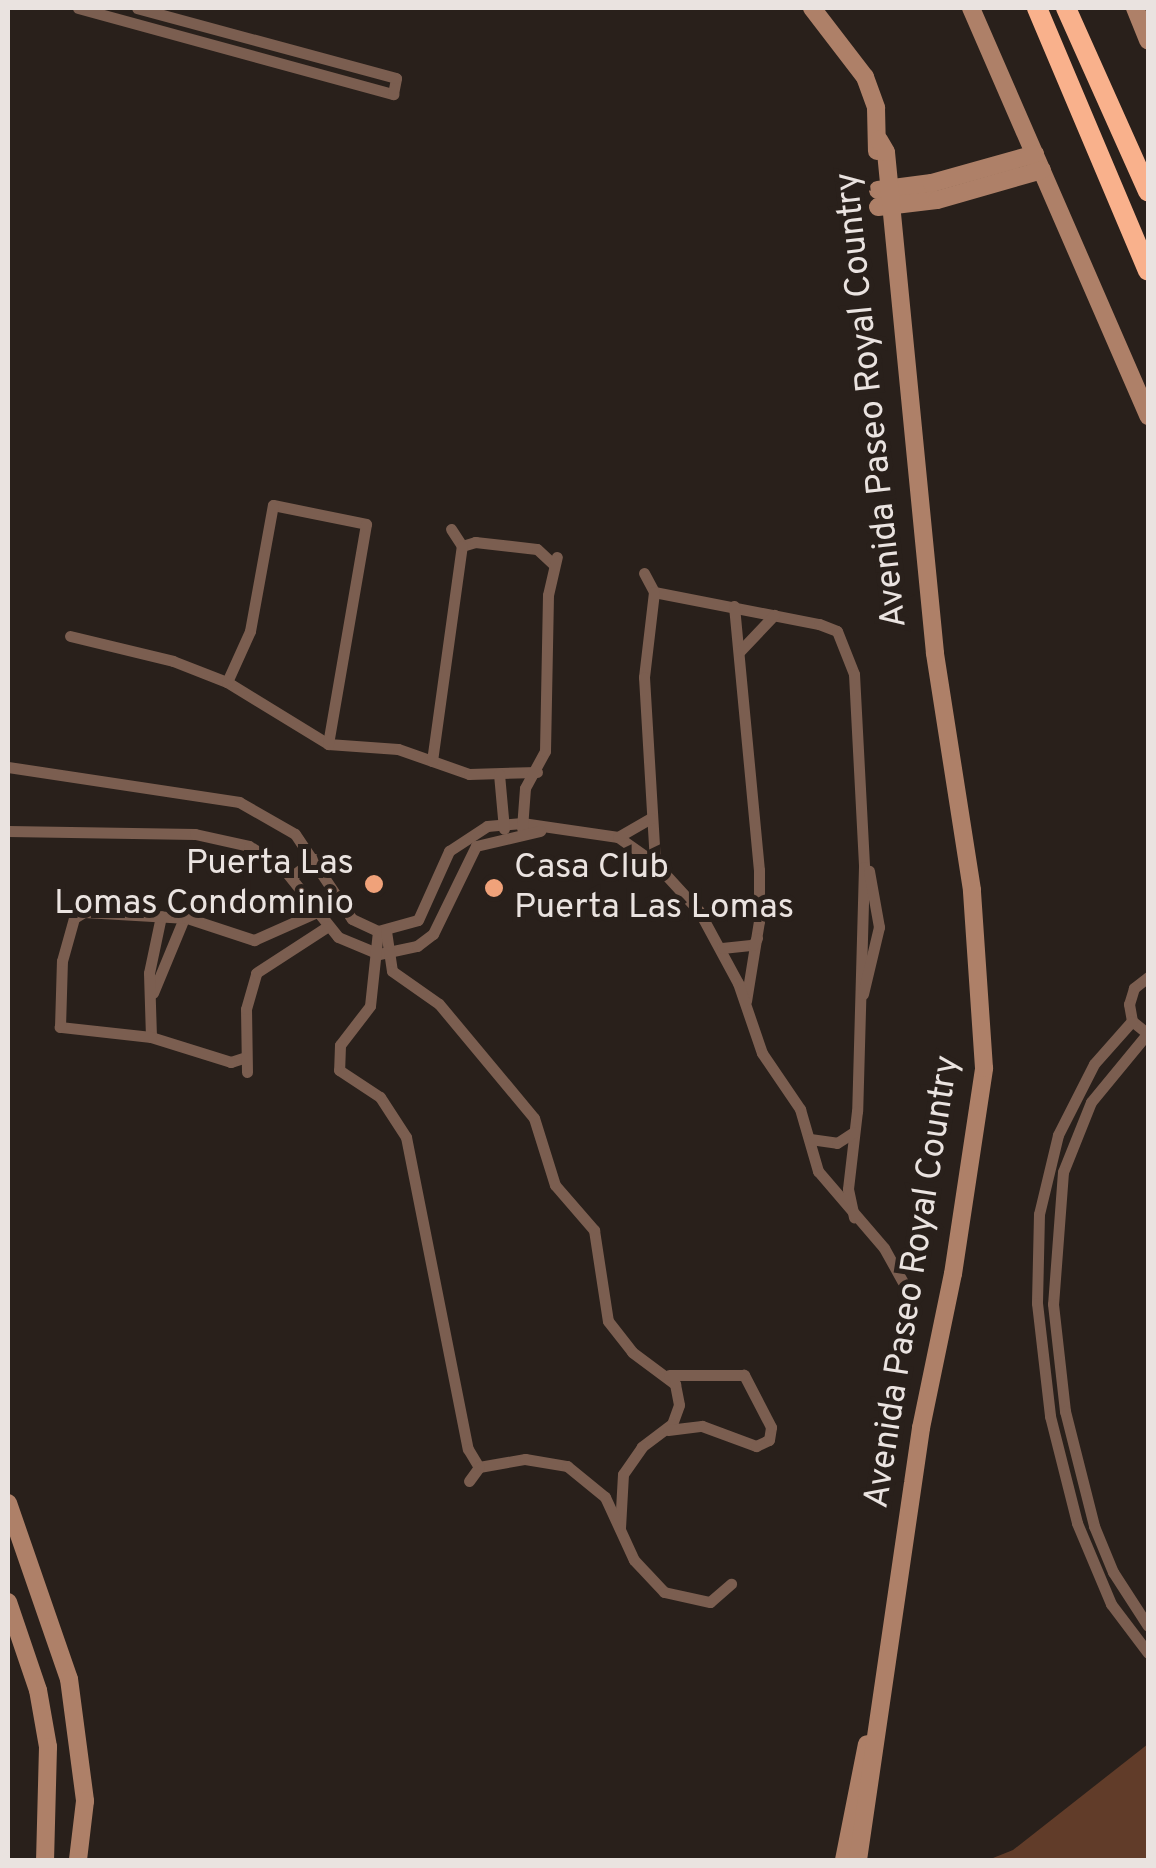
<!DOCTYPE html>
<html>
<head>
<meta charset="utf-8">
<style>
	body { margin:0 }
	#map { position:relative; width:1156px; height:1868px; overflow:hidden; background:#29201b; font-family:Overpass,sans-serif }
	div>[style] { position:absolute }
	.green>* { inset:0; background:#613c29 }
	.street>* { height:11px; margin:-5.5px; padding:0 5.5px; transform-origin:5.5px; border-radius:5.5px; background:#7b5e50 }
	.secondary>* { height:18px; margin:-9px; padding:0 9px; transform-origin:9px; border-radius:9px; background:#ae8068 }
	.highway>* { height:20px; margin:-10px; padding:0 10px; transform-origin:10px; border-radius:10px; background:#f9b18c }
	.dots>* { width:28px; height:28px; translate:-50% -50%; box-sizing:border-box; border:5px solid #29201b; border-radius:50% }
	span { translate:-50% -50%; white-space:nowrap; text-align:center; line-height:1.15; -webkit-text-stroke:10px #29201b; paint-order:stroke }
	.street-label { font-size:35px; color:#eae3e0 }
	.poi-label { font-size:35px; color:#eae3e0 }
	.right { translate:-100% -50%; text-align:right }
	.left { translate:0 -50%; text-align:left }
	.frame { position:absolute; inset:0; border:10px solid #eae3e0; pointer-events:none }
</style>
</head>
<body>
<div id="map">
	<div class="green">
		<div style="clip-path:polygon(1148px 1744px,1148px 1860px,988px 1860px,1013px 1850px)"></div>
	</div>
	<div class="street">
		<div style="left:78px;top:8px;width:327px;rotate:15.3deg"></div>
		<div style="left:393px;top:94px;width:16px;rotate:-79deg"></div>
		<div style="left:396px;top:78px;width:268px;rotate:-164.9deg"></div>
		<div style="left:273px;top:505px;width:95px;rotate:11.5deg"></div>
		<div style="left:451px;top:529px;width:20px;rotate:57deg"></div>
		<div style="left:462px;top:546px;width:14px;rotate:-17deg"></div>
		<div style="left:475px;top:542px;width:62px;rotate:6.4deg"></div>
		<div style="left:537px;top:549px;width:22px;rotate:43deg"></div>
		<div style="left:644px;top:573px;width:21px;rotate:62deg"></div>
		<div style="left:654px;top:592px;width:168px;rotate:11deg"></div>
		<div style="left:819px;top:624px;width:19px;rotate:21deg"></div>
		<div style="left:837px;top:631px;width:46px;rotate:68.4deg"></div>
		<div style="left:854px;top:674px;width:193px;rotate:87deg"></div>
		<div style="left:864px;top:867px;width:244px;rotate:91.6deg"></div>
		<div style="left:857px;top:1111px;width:79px;rotate:96.6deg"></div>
		<div style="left:848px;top:1189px;width:29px;rotate:78deg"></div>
		<div style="left:654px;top:592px;width:86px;rotate:96.7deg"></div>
		<div style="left:644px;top:677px;width:186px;rotate:86.6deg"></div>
		<div style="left:734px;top:606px;width:265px;rotate:84.6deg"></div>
		<div style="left:759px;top:870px;width:51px;rotate:90deg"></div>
		<div style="left:759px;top:921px;width:81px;rotate:99.2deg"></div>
		<div style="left:70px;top:636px;width:106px;rotate:13.6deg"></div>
		<div style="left:173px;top:661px;width:58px;rotate:21.3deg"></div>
		<div style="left:227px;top:682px;width:119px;rotate:31.5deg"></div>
		<div style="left:328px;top:744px;width:70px;rotate:4.1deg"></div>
		<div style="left:398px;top:749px;width:75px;rotate:19.4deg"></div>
		<div style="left:469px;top:774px;width:68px;rotate:-1.7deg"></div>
		<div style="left:740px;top:651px;width:50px;rotate:-46.6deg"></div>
		<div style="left:227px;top:682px;width:56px;rotate:-65.7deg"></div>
		<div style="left:250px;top:631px;width:128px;rotate:-79.7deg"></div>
		<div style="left:328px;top:744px;width:223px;rotate:-80.2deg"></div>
		<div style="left:432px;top:761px;width:217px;rotate:-82.1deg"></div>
		<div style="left:8px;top:767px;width:234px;rotate:8.6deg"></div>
		<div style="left:239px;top:802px;width:64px;rotate:29.7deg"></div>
		<div style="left:295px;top:834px;width:102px;rotate:56.2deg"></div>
		<div style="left:352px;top:919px;width:29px;rotate:25deg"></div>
		<div style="left:378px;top:931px;width:41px;rotate:-15.4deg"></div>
		<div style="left:418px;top:920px;width:76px;rotate:-65.8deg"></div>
		<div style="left:449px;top:851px;width:45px;rotate:-33.3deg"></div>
		<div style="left:487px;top:826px;width:35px;rotate:-5deg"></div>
		<div style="left:522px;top:823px;width:97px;rotate:8.3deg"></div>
		<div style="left:618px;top:837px;width:45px;rotate:35.1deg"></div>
		<div style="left:655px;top:863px;width:65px;rotate:47.5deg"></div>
		<div style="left:699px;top:911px;width:82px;rotate:61.6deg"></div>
		<div style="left:738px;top:983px;width:74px;rotate:71.1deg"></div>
		<div style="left:762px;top:1053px;width:68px;rotate:55.8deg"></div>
		<div style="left:800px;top:1109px;width:65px;rotate:73.8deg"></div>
		<div style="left:818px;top:1171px;width:101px;rotate:49.4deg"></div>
		<div style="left:884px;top:1248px;width:38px;rotate:61deg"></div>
		<div style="left:499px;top:774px;width:55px;rotate:84.8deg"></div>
		<div style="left:522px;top:828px;width:40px;rotate:-85.7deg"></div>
		<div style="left:525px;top:788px;width:42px;rotate:-61.6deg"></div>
		<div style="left:545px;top:751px;width:156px;rotate:-88.9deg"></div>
		<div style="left:548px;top:595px;width:39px;rotate:-77deg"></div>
		<div style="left:8px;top:831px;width:187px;rotate:0.9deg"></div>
		<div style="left:195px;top:834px;width:55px;rotate:12.5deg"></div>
		<div style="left:249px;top:846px;width:40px;rotate:32.9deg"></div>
		<div style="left:283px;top:868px;width:88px;rotate:51.4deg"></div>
		<div style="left:338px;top:937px;width:44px;rotate:22.5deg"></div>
		<div style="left:379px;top:954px;width:39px;rotate:-12deg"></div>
		<div style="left:417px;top:946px;width:20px;rotate:-37deg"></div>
		<div style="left:433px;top:934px;width:98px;rotate:-64deg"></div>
		<div style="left:476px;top:846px;width:66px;rotate:-13.2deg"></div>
		<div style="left:618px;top:837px;width:38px;rotate:-30deg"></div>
		<div style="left:291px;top:877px;width:30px;rotate:-37deg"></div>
		<div style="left:378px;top:931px;width:75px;rotate:96.1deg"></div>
		<div style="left:370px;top:1006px;width:49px;rotate:127.6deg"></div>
		<div style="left:340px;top:1045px;width:25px;rotate:92deg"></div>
		<div style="left:339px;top:1070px;width:49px;rotate:33.4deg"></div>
		<div style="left:380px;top:1097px;width:48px;rotate:57deg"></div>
		<div style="left:406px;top:1137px;width:318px;rotate:78.8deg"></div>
		<div style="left:468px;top:1449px;width:21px;rotate:59deg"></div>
		<div style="left:386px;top:931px;width:40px;rotate:81.5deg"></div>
		<div style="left:392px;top:971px;width:57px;rotate:35.1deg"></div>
		<div style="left:439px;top:1004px;width:148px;rotate:50.2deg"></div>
		<div style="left:534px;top:1118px;width:70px;rotate:72.6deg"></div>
		<div style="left:555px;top:1185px;width:60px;rotate:49.1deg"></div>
		<div style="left:594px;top:1230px;width:92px;rotate:81.3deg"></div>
		<div style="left:608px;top:1321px;width:39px;rotate:52deg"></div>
		<div style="left:632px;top:1352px;width:54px;rotate:36.7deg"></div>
		<div style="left:675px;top:1384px;width:21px;rotate:79deg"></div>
		<div style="left:679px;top:1405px;width:20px;rotate:110deg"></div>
		<div style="left:672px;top:1424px;width:38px;rotate:143deg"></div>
		<div style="left:642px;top:1447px;width:33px;rotate:125deg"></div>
		<div style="left:623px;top:1474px;width:54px;rotate:93.2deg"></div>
		<div style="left:722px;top:948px;width:31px;rotate:-6deg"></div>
		<div style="left:753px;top:945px;width:8px;rotate:-60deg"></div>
		<div style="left:1148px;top:977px;width:18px;rotate:142deg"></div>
		<div style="left:1134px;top:988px;width:17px;rotate:107deg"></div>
		<div style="left:1129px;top:1004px;width:17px;rotate:80deg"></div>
		<div style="left:1132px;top:1021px;width:21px;rotate:39deg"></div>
		<div style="left:153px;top:993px;width:81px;rotate:-67.5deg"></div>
		<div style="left:863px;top:994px;width:69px;rotate:-76.6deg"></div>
		<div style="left:879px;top:927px;width:57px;rotate:-100.1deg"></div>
		<div style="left:1132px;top:1021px;width:57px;rotate:131.5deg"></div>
		<div style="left:1094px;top:1064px;width:80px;rotate:116.9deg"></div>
		<div style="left:1058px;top:1135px;width:81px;rotate:103.5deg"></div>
		<div style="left:1039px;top:1214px;width:89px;rotate:91.3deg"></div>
		<div style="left:1037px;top:1303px;width:114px;rotate:83.4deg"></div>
		<div style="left:1050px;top:1416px;width:110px;rotate:75.8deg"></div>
		<div style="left:1077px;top:1523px;width:88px;rotate:67.2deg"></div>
		<div style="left:1111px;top:1604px;width:61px;rotate:52.9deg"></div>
		<div style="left:1147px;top:1034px;width:88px;rotate:129.5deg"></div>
		<div style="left:1091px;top:1102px;width:75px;rotate:111.8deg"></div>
		<div style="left:1063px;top:1172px;width:132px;rotate:94.3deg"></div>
		<div style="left:1053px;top:1304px;width:108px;rotate:83.6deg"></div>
		<div style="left:1065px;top:1411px;width:119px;rotate:75.8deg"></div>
		<div style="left:1094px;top:1526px;width:50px;rotate:67.6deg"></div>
		<div style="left:1113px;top:1572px;width:64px;rotate:57.1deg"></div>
		<div style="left:151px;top:1037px;width:64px;rotate:-91.8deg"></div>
		<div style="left:149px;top:973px;width:58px;rotate:-78.1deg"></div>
		<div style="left:243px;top:1058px;width:13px;rotate:162deg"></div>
		<div style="left:231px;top:1062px;width:84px;rotate:-162.6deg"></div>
		<div style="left:151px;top:1037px;width:92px;rotate:-173.7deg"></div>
		<div style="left:60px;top:1027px;width:66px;rotate:-88.3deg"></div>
		<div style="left:62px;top:961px;width:45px;rotate:-74.4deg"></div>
		<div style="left:74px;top:918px;width:12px;rotate:-31deg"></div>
		<div style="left:84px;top:912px;width:103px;rotate:3.3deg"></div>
		<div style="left:187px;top:918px;width:71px;rotate:18.2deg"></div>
		<div style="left:254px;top:940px;width:69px;rotate:-24deg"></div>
		<div style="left:247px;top:1072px;width:63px;rotate:-90.9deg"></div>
		<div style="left:246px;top:1009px;width:37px;rotate:-74deg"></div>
		<div style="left:256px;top:973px;width:86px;rotate:-33.1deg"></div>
		<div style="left:810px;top:1139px;width:27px;rotate:8deg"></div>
		<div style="left:837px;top:1143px;width:20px;rotate:-33deg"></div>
		<div style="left:668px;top:1430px;width:34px;rotate:-7deg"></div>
		<div style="left:702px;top:1426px;width:58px;rotate:20.3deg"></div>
		<div style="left:756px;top:1446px;width:14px;rotate:-25deg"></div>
		<div style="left:769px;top:1440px;width:13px;rotate:-81deg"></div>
		<div style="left:771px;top:1427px;width:59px;rotate:-117.4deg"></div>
		<div style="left:744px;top:1375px;width:75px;rotate:180deg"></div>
		<div style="left:479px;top:1467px;width:47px;rotate:-9.9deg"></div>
		<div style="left:525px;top:1459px;width:43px;rotate:9.5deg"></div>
		<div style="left:567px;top:1466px;width:49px;rotate:39.2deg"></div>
		<div style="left:605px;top:1497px;width:69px;rotate:65.3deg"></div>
		<div style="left:634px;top:1560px;width:44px;rotate:46.8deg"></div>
		<div style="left:664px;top:1592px;width:47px;rotate:12.3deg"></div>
		<div style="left:710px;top:1602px;width:28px;rotate:-41deg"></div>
		<div style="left:469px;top:1481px;width:17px;rotate:-54deg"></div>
	</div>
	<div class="secondary">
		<div style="left:812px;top:8px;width:87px;rotate:52.5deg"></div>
		<div style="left:865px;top:77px;width:33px;rotate:70deg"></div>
		<div style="left:876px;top:108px;width:43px;rotate:88.7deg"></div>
		<div style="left:971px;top:8px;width:445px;rotate:66.5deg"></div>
		<div style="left:1135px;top:8px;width:35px;rotate:68deg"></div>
		<div style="left:878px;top:190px;width:54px;rotate:-7.4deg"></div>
		<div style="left:932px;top:183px;width:107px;rotate:-15.7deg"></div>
		<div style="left:878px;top:207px;width:59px;rotate:-6.8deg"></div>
		<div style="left:937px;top:200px;width:109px;rotate:-15.9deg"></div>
		<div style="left:8px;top:1503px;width:186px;rotate:70.9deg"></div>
		<div style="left:69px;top:1679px;width:123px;rotate:82.5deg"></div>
		<div style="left:85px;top:1801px;width:59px;rotate:96.8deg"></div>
		<div style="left:8px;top:1602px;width:93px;rotate:71.2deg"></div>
		<div style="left:38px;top:1690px;width:58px;rotate:80deg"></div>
		<div style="left:48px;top:1747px;width:113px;rotate:91.5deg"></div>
		<div style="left:844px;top:1860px;width:118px;rotate:-78.8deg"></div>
		<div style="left:858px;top:1860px;width:437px;rotate:-81.7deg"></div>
		<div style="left:921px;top:1428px;width:157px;rotate:-78.3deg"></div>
		<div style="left:953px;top:1274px;width:208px;rotate:-81.4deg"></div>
		<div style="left:984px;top:1068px;width:178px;rotate:-93.9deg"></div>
		<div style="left:972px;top:890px;width:240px;rotate:-98.9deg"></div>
		<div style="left:935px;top:653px;width:503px;rotate:-95.59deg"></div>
		<div style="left:886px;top:152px;width:14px;rotate:-120deg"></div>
	</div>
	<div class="highway">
		<div style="left:1037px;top:8px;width:285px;rotate:67.1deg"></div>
		<div style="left:1066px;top:8px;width:201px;rotate:65.9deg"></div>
	</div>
	<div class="dots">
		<div style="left:374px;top:884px;background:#f0a27a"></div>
		<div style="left:494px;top:888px;background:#f0a27a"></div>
	</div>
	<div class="street-label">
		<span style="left:872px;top:400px;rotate:-96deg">Avenida Paseo Royal Country</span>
		<span style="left:913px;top:1282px;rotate:-81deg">Avenida Paseo Royal Country</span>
	</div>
	<div class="poi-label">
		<span class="right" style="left:354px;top:884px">Puerta Las<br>Lomas Condominio</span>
		<span class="left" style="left:514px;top:888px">Casa Club<br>Puerta Las Lomas</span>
	</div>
	<div class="frame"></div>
</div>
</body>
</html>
